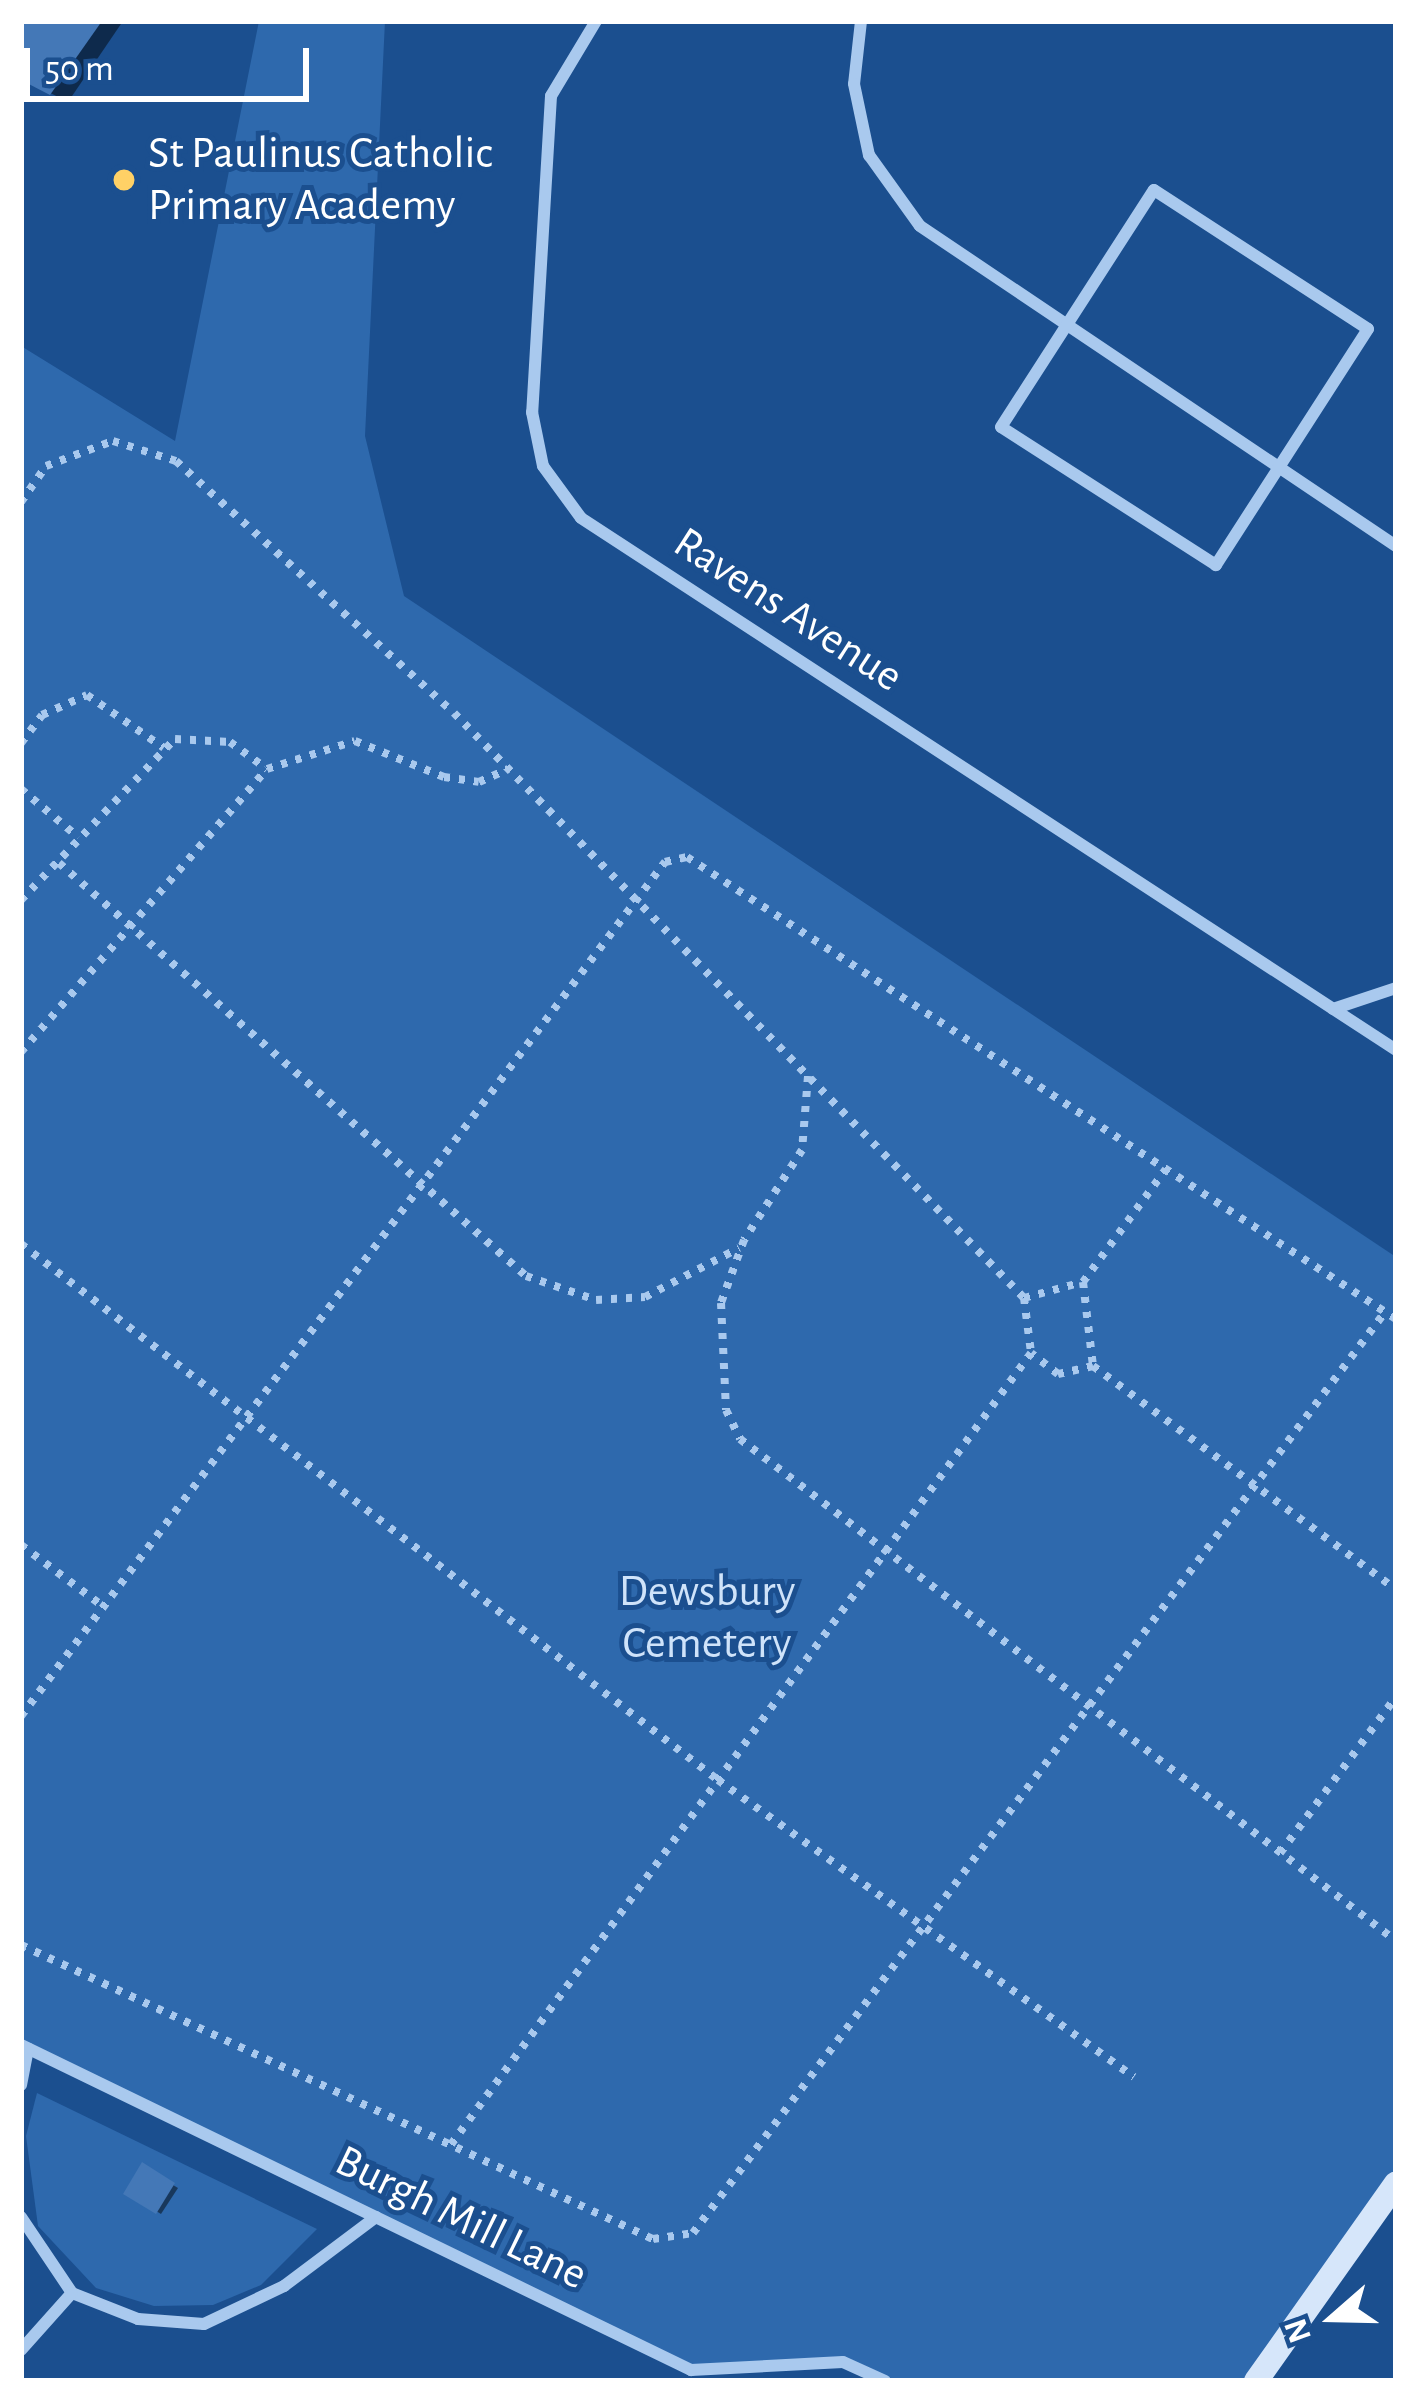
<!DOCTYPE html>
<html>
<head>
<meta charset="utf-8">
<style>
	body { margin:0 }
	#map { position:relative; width:1417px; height:2402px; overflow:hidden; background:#1b4f8f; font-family:"Alegreya Sans",sans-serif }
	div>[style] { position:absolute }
	.green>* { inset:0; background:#2e69ad }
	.shadow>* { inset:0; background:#0007 }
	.building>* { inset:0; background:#4478b7 }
	.path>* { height:8px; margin-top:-4px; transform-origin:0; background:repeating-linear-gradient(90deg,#a9c9ee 0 6px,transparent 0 15px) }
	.street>* { height:12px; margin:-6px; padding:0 6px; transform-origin:6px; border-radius:6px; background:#a9c9ee }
	.secondary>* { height:24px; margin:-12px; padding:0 12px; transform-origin:12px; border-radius:12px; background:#d6e6fa }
	.dots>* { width:33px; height:33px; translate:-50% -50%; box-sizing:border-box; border:6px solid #1b4f8f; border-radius:50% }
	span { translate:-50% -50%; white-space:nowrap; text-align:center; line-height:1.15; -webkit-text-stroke:10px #1b4f8f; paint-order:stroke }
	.poi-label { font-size:45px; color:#fff }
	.left { translate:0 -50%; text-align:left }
	.street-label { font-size:45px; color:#fff }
	.park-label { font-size:45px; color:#cfe3fa }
	.frame { position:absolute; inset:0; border:24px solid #fff; pointer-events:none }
	.north { position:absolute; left:1273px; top:2258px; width:120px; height:120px; -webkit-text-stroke:9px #1b4f8f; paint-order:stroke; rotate:250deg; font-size:33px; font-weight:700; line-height:48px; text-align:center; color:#fff }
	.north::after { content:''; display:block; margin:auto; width:42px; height:54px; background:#fff; clip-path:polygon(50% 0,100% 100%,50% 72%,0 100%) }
	.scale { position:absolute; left:24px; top:48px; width:285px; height:54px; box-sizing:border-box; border:6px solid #fff; border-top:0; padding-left:15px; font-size:36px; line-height:42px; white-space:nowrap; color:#fff; -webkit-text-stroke:9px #1b4f8f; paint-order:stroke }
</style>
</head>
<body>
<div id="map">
	<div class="green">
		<div style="clip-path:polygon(259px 21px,385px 21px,365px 436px,404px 596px,1396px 1257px,1396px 2183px,1256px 2381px,885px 2381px,843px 2362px,691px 2370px,21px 2045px,21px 346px,175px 441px)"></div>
		<div style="clip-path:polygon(37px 2093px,317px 2229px,261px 2285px,213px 2305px,154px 2306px,96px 2288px,38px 2226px,26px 2136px)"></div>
	</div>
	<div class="shadow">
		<div style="clip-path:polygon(21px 21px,123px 21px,68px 102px,21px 78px)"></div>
		<div style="clip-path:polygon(143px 2167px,178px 2188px,161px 2214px,127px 2193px)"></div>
	</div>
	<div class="building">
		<div style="clip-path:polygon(21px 21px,102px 21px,50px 95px,21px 80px)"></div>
		<div style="clip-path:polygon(142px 2162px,175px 2183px,156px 2214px,123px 2194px)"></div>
	</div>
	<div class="path">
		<div style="left:21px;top:502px;width:44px;rotate:-55.2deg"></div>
		<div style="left:46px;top:466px;width:72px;rotate:-20.5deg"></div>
		<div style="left:113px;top:441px;width:66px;rotate:17.6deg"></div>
		<div style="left:176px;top:461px;width:375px;rotate:42.2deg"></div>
		<div style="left:454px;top:713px;width:817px;rotate:45.74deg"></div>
		<div style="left:1024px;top:1298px;width:55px;rotate:82.7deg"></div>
		<div style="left:1031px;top:1353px;width:988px;rotate:126.23deg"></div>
		<div style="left:21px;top:743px;width:35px;rotate:-53deg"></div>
		<div style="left:42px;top:715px;width:49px;rotate:-24deg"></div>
		<div style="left:87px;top:695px;width:93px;rotate:34.5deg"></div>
		<div style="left:21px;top:789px;width:75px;rotate:40.1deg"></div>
		<div style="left:59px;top:863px;width:623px;rotate:41.49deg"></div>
		<div style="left:526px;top:1276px;width:74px;rotate:18.9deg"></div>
		<div style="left:596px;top:1300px;width:49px;rotate:-3.5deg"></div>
		<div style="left:645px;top:1297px;width:106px;rotate:-27.5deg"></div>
		<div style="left:21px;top:900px;width:223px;rotate:-46.3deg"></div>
		<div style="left:175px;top:739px;width:55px;rotate:3.1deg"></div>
		<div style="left:230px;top:742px;width:46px;rotate:36.1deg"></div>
		<div style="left:21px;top:1052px;width:375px;rotate:-49deg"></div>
		<div style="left:267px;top:769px;width:92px;rotate:-17.7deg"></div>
		<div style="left:355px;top:741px;width:96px;rotate:22deg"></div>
		<div style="left:444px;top:777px;width:35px;rotate:8deg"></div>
		<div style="left:479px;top:782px;width:32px;rotate:-24deg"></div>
		<div style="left:808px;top:1076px;width:74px;rotate:94.6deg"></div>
		<div style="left:802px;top:1150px;width:107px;rotate:122.8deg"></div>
		<div style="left:744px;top:1240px;width:67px;rotate:110.1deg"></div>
		<div style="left:721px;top:1303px;width:107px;rotate:87.3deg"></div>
		<div style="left:726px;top:1410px;width:32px;rotate:64deg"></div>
		<div style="left:740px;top:1439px;width:826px;rotate:37.42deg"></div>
		<div style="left:21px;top:1244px;width:879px;rotate:37.56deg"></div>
		<div style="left:718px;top:1780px;width:511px;rotate:35.52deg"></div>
		<div style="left:1083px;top:1282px;width:140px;rotate:-53.7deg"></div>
		<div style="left:1024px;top:1298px;width:61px;rotate:-15.2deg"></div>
		<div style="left:1083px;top:1282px;width:85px;rotate:83.2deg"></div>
		<div style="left:1093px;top:1366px;width:36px;rotate:167deg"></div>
		<div style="left:1058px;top:1374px;width:34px;rotate:-142deg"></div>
		<div style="left:1093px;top:1366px;width:376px;rotate:36.4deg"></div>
		<div style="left:21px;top:1545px;width:104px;rotate:36.8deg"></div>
		<div style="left:21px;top:1716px;width:1070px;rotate:-52.98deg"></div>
		<div style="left:665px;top:862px;width:23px;rotate:-13deg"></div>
		<div style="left:687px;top:857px;width:846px;rotate:33.09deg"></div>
		<div style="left:1280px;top:1853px;width:194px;rotate:-53.4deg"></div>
		<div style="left:21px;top:1945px;width:697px;rotate:24.95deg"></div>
		<div style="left:653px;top:2239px;width:40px;rotate:-8.5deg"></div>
		<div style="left:693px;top:2233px;width:1152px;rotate:-53.08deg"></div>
	</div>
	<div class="street">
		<div style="left:596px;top:21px;width:87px;rotate:121deg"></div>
		<div style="left:551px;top:96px;width:317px;rotate:93.4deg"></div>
		<div style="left:532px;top:412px;width:55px;rotate:78.5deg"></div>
		<div style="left:543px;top:466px;width:64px;rotate:53.8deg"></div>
		<div style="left:581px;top:518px;width:973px;rotate:33.13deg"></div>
		<div style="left:861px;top:21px;width:63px;rotate:96.3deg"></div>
		<div style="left:854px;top:84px;width:73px;rotate:78.1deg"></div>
		<div style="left:869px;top:155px;width:87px;rotate:54.3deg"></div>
		<div style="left:920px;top:226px;width:574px;rotate:33.91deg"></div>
		<div style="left:1154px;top:190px;width:255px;rotate:33deg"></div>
		<div style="left:1368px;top:329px;width:281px;rotate:122.8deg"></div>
		<div style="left:1216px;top:565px;width:255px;rotate:-147.3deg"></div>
		<div style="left:1001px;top:427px;width:282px;rotate:-57.2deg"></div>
		<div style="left:1333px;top:1009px;width:66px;rotate:-18.4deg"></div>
		<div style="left:21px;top:2045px;width:745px;rotate:25.88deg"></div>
		<div style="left:691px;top:2370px;width:152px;rotate:-3deg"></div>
		<div style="left:843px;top:2362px;width:46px;rotate:24.3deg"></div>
		<div style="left:21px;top:2085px;width:37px;rotate:-79deg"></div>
		<div style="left:21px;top:2217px;width:92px;rotate:56.1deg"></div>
		<div style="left:72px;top:2293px;width:71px;rotate:21.5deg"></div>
		<div style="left:138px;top:2319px;width:66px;rotate:4.3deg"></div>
		<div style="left:204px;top:2324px;width:89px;rotate:-25.4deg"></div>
		<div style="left:284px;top:2286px;width:115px;rotate:-36.9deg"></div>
		<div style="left:21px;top:2350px;width:76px;rotate:-48.2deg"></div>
	</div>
	<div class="secondary">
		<div style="left:1256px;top:2381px;width:242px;rotate:-54.7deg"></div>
	</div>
	<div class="dots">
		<div style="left:124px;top:180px;background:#ffd166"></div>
	</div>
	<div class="poi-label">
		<span class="left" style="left:148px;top:180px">St Paulinus Catholic<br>Primary Academy</span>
	</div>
	<div class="street-label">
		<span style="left:788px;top:610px;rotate:33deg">Ravens Avenue</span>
		<span style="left:461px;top:2218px;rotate:26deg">Burgh Mill Lane</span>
	</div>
	<div class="park-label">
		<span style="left:707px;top:1618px">Dewsbury<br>Cemetery</span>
	</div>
	<div class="frame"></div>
	<div class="north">N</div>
	<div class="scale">50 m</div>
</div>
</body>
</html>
